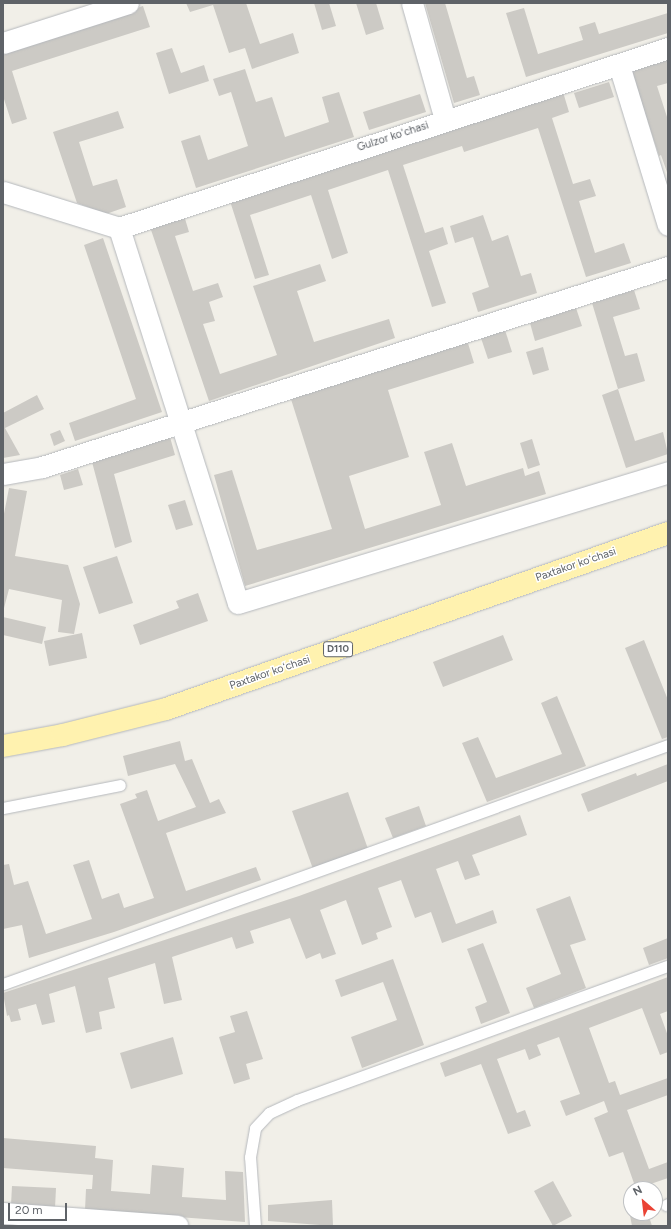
<!DOCTYPE html>
<html>
<head>
<meta charset="utf-8">
<style>
	body { margin:0 }
	#map { position:relative; width:671px; height:1229px; overflow:hidden; background:#f1efe8; font-family:Figtree,sans-serif }
	div>[style] { position:absolute }
	.building>* { inset:0; background:#cccac5 }
	.roads { filter:drop-shadow(0 0 1px #b5b8bc) drop-shadow(0 0 1px #b5b8bc) }
	.service>* { height:11px; margin:-5.5px; padding:0 5.5px; transform-origin:5.5px; border-radius:5.5px; background:#fff }
	.minor>* { height:21px; margin:-10.5px; padding:0 10.5px; transform-origin:10.5px; border-radius:10.5px; background:#fff }
	.primary>* { height:22px; margin:-11px; padding:0 11px; transform-origin:11px; border-radius:11px; background:#fff2af }
	span { translate:-50% -50%; white-space:nowrap; text-align:center; line-height:1.15; -webkit-text-stroke:3px #fff; paint-order:stroke }
	.shield-label span { padding:1px 3px; background:#fff; border:1px solid; border-radius:3px; -webkit-text-stroke-width:0 }
	.shield-label { font-size:10px; color:#5f6368; font-weight:700 }
	.street-label { font-size:11px; color:#5f6368 }
	.frame { position:absolute; inset:0; border:4px solid #5f6368; pointer-events:none }
	.north { position:absolute; left:623px; top:1181px; width:40px; height:40px; box-sizing:border-box; background:#fff; border:1px solid #bfc1c3; border-radius:50%; rotate:332deg; font-size:11px; font-weight:700; line-height:16px; text-align:center; color:#5f6368 }
	.north::after { content:''; display:block; margin:auto; width:14px; height:18px; background:#ea4335; clip-path:polygon(50% 0,100% 100%,50% 72%,0 100%) }
	.scale { position:absolute; left:8px; top:1203px; width:59px; height:18px; box-sizing:border-box; border:2px solid #5f6368; border-top:0; padding-left:5px; font-size:12px; line-height:14px; white-space:nowrap; color:#5f6368; -webkit-text-stroke:3px #fff; paint-order:stroke }
</style>
</head>
<body>
<div id="map">
	<div class="building">
		<div style="clip-path:polygon(186px 3px,246px 3px,260px 44px,293px 33px,299px 53px,252px 69px,245px 48px,229px 53px,213px 5px,190px 12px)"></div>
		<div style="clip-path:polygon(314px 3px,329px 3px,336px 26px,322px 30px)"></div>
		<div style="clip-path:polygon(356px 3px,376px 3px,384px 29px,366px 35px)"></div>
		<div style="clip-path:polygon(425px 3px,445px 3px,467px 78px,474px 76px,480px 95px,454px 103px)"></div>
		<div style="clip-path:polygon(143px 6px,150px 27px,12px 71px,27px 119px,12px 124px,3px 96px,3px 52px)"></div>
		<div style="clip-path:polygon(524px 8px,538px 54px,583px 40px,579px 27px,595px 22px,599px 34px,668px 13px,668px 33px,526px 77px,506px 13px)"></div>
		<div style="clip-path:polygon(172px 48px,181px 73px,204px 65px,209px 81px,169px 94px,156px 53px)"></div>
		<div style="clip-path:polygon(668px 59px,668px 83px,657px 86px,668px 120px,668px 175px,661px 155px,659px 156px,631px 71px)"></div>
		<div style="clip-path:polygon(245px 69px,256px 102px,272px 97px,285px 137px,329px 122px,322px 97px,339px 92px,354px 137px,196px 188px,181px 141px,200px 135px,208px 160px,248px 146px,231px 92px,219px 96px,213px 79px)"></div>
		<div style="clip-path:polygon(609px 82px,614px 97px,579px 108px,574px 93px)"></div>
		<div style="clip-path:polygon(563px 92px,569px 112px,552px 118px,573px 184px,590px 179px,596px 196px,579px 201px,595px 253px,624px 243px,631px 263px,586px 277px,538px 128px,464px 152px,462px 146px,403px 165px,425px 233px,443px 227px,448px 244px,429px 251px,446px 303px,432px 307px,388px 170px,328px 190px,348px 253px,332px 259px,311px 195px,250px 215px,269px 275px,255px 279px,229px 198px)"></div>
		<div style="clip-path:polygon(420px 94px,426px 112px,369px 130px,363px 112px)"></div>
		<div style="clip-path:polygon(118px 111px,124px 128px,79px 142px,93px 186px,117px 179px,126px 207px,106px 214px,77px 203px,53px 132px)"></div>
		<div style="clip-path:polygon(183px 212px,189px 232px,175px 236px,193px 291px,218px 283px,223px 297px,209px 302px,215px 321px,203px 324px,220px 374px,277px 355px,253px 286px,320px 264px,326px 281px,297px 291px,314px 342px,389px 319px,395px 338px,209px 401px,149px 224px)"></div>
		<div style="clip-path:polygon(483px 215px,492px 241px,508px 235px,521px 276px,531px 273px,537px 293px,478px 312px,472px 293px,489px 287px,473px 237px,455px 243px,450px 226px)"></div>
		<div style="clip-path:polygon(103px 238px,162px 412px,75px 441px,69px 423px,136px 399px,84px 245px)"></div>
		<div style="clip-path:polygon(634px 290px,640px 309px,613px 317px,625px 356px,637px 353px,645px 381px,618px 389px,592px 303px)"></div>
		<div style="clip-path:polygon(576px 308px,582px 326px,535px 341px,530px 323px)"></div>
		<div style="clip-path:polygon(505px 330px,512px 352px,488px 359px,481px 338px)"></div>
		<div style="clip-path:polygon(467px 340px,474px 363px,388px 390px,409px 457px,349px 476px,365px 529px,441px 505px,424px 452px,452px 443px,466px 486px,523px 468px,525px 476px,539px 471px,546px 494px,245px 586px,214px 475px,232px 470px,257px 550px,332px 529px,290px 396px)"></div>
		<div style="clip-path:polygon(543px 347px,549px 370px,533px 375px,526px 352px)"></div>
		<div style="clip-path:polygon(618px 389px,635px 441px,663px 432px,668px 454px,626px 468px,602px 395px)"></div>
		<div style="clip-path:polygon(37px 395px,44px 409px,5px 428px,20px 455px,3px 458px,3px 413px)"></div>
		<div style="clip-path:polygon(60px 430px,65px 441px,54px 446px,50px 434px)"></div>
		<div style="clip-path:polygon(170px 437px,175px 455px,114px 474px,132px 542px,115px 548px,92px 462px)"></div>
		<div style="clip-path:polygon(532px 439px,540px 465px,528px 469px,520px 443px)"></div>
		<div style="clip-path:polygon(78px 469px,83px 485px,64px 490px,60px 475px)"></div>
		<div style="clip-path:polygon(9px 488px,27px 491px,15px 556px,68px 565px,80px 604px,74px 634px,58px 632px,62px 600px,9px 589px,3px 612px,3px 519px)"></div>
		<div style="clip-path:polygon(185px 500px,193px 525px,176px 530px,168px 505px)"></div>
		<div style="clip-path:polygon(117px 556px,133px 603px,99px 614px,83px 567px)"></div>
		<div style="clip-path:polygon(198px 593px,208px 621px,140px 645px,133px 625px,179px 608px,176px 601px)"></div>
		<div style="clip-path:polygon(3px 617px,46px 627px,42px 644px,3px 635px)"></div>
		<div style="clip-path:polygon(82px 633px,87px 658px,49px 666px,44px 641px)"></div>
		<div style="clip-path:polygon(503px 635px,513px 660px,443px 687px,433px 662px)"></div>
		<div style="clip-path:polygon(644px 640px,668px 700px,668px 737px,662px 739px,625px 648px)"></div>
		<div style="clip-path:polygon(557px 696px,586px 766px,487px 802px,462px 743px,478px 737px,496px 778px,562px 754px,541px 703px)"></div>
		<div style="clip-path:polygon(180px 741px,185px 761px,192px 759px,210px 803px,219px 799px,226px 813px,166px 833px,186px 891px,256px 867px,261px 880px,114px 932px,29px 958px,22px 925px,3px 929px,3px 865px,9px 864px,14px 885px,28px 881px,46px 934px,92px 919px,73px 865px,89px 860px,102px 899px,119px 893px,124px 908px,154px 898px,120px 804px,137px 798px,135px 794px,147px 790px,158px 821px,196px 807px,175px 764px,128px 776px,123px 756px)"></div>
		<div style="clip-path:polygon(668px 764px,668px 781px,588px 812px,581px 794px,636px 773px,637px 776px)"></div>
		<div style="clip-path:polygon(348px 792px,368px 849px,313px 869px,292px 811px)"></div>
		<div style="clip-path:polygon(419px 806px,426px 826px,393px 838px,385px 818px)"></div>
		<div style="clip-path:polygon(520px 815px,527px 835px,472px 855px,480px 875px,465px 880px,458px 861px,436px 869px,456px 924px,493px 910px,497px 923px,442px 943px,431px 912px,415px 918px,401px 880px,378px 888px,392px 927px,376px 933px,378px 939px,362px 945px,346px 900px,320px 910px,336px 954px,322px 959px,320px 953px,306px 959px,290px 918px,250px 931px,254px 943px,236px 949px,232px 937px,172px 957px,182px 1000px,164px 1004px,155px 963px,108px 978px,115px 1008px,99px 1012px,102px 1029px,86px 1033px,75px 986px,49px 994px,55px 1022px,42px 1025px,36px 1004px,18px 1009px,21px 1020px,11px 1022px,9px 1015px,7px 1016px,3px 993px,299px 896px)"></div>
		<div style="clip-path:polygon(570px 896px,586px 940px,570px 945px,586px 988px,534px 1008px,526px 988px,561px 974px,536px 909px)"></div>
		<div style="clip-path:polygon(668px 938px,668px 958px,649px 965px,643px 948px)"></div>
		<div style="clip-path:polygon(483px 943px,510px 1013px,481px 1024px,475px 1007px,487px 1002px,467px 949px)"></div>
		<div style="clip-path:polygon(393px 959px,424px 1045px,362px 1068px,351px 1037px,397px 1020px,383px 982px,341px 997px,335px 980px)"></div>
		<div style="clip-path:polygon(668px 977px,668px 1011px,660px 1014px,668px 1036px,668px 1052px,660px 1055px,642px 1008px,589px 1028px,609px 1083px,615px 1081px,620px 1095px,668px 1078px,668px 1095px,627px 1110px,649px 1169px,668px 1162px,668px 1178px,636px 1189px,623px 1152px,609px 1157px,594px 1118px,608px 1112px,604px 1101px,566px 1116px,560px 1101px,580px 1094px,559px 1037px,537px 1045px,541px 1055px,529px 1060px,525px 1049px,497px 1059px,517px 1113px,525px 1110px,531px 1126px,508px 1134px,481px 1064px,445px 1077px,440px 1063px)"></div>
		<div style="clip-path:polygon(247px 1011px,263px 1059px,246px 1064px,250px 1079px,234px 1084px,219px 1037px,235px 1032px,230px 1016px)"></div>
		<div style="clip-path:polygon(173px 1037px,183px 1074px,131px 1089px,120px 1053px)"></div>
		<div style="clip-path:polygon(3px 1138px,96px 1146px,95px 1158px,113px 1160px,111px 1191px,150px 1194px,152px 1165px,184px 1168px,182px 1197px,226px 1200px,225px 1171px,243px 1172px,245px 1222px,85px 1210px,86px 1189px,92px 1189px,93px 1175px,3px 1168px)"></div>
		<div style="clip-path:polygon(553px 1181px,572px 1216px,553px 1226px,534px 1191px)"></div>
		<div style="clip-path:polygon(12px 1186px,56px 1188px,55px 1208px,11px 1205px)"></div>
		<div style="clip-path:polygon(332px 1200px,333px 1226px,268px 1221px,268px 1205px)"></div>
		<div style="clip-path:polygon(631px 1204px,631px 1213px,648px 1213px,652px 1226px,632px 1226px,628px 1205px)"></div>
	</div>
	<div class="roads">
		<div class="service">
			<div style="left:3px;top:808px;width:119px;rotate:-11.1deg"></div>
			<div style="left:3px;top:984px;width:707px;rotate:-19.77deg"></div>
			<div style="left:666px;top:1205px;width:2px;rotate:-27deg"></div>
			<div style="left:255px;top:1226px;width:69px;rotate:-94.1deg"></div>
			<div style="left:250px;top:1157px;width:29px;rotate:-80deg"></div>
			<div style="left:255px;top:1128px;width:21px;rotate:-47deg"></div>
			<div style="left:269px;top:1113px;width:31px;rotate:-25deg"></div>
			<div style="left:297px;top:1100px;width:394px;rotate:-19.9deg"></div>
		</div>
		<div class="minor">
			<div style="left:412px;top:3px;width:122px;rotate:74.2deg"></div>
			<div style="left:3px;top:43px;width:131px;rotate:-17.7deg"></div>
			<div style="left:619px;top:65px;width:167px;rotate:73deg"></div>
			<div style="left:3px;top:192px;width:121px;rotate:17.2deg"></div>
			<div style="left:119px;top:228px;width:393px;rotate:72.4deg"></div>
			<div style="left:238px;top:603px;width:450px;rotate:-16.9deg"></div>
			<div style="left:119px;top:228px;width:578px;rotate:-18.15deg"></div>
			<div style="left:3px;top:474px;width:40px;rotate:-10deg"></div>
			<div style="left:42px;top:467px;width:657px;rotate:-17.72deg"></div>
			<div style="left:3px;top:1213px;width:175px;rotate:4.2deg"></div>
		</div>
		<div class="primary">
			<div style="left:3px;top:746px;width:61px;rotate:-10.4deg"></div>
			<div style="left:63px;top:735px;width:106px;rotate:-14.2deg"></div>
			<div style="left:166px;top:709px;width:532px;rotate:-19.32deg"></div>
		</div>
	</div>
	<div class="shield-label">
		<span style="left:338px;top:649px">D110</span>
	</div>
	<div class="street-label">
		<span style="left:393px;top:137px;rotate:-18deg">Gulzor koʻchasi</span>
		<span style="left:576px;top:565px;rotate:-19deg">Paxtakor koʻchasi</span>
		<span style="left:270px;top:673px;rotate:-19deg">Paxtakor koʻchasi</span>
	</div>
	<div class="frame"></div>
	<div class="north">N</div>
	<div class="scale">20 m</div>
</div>
</body>
</html>
